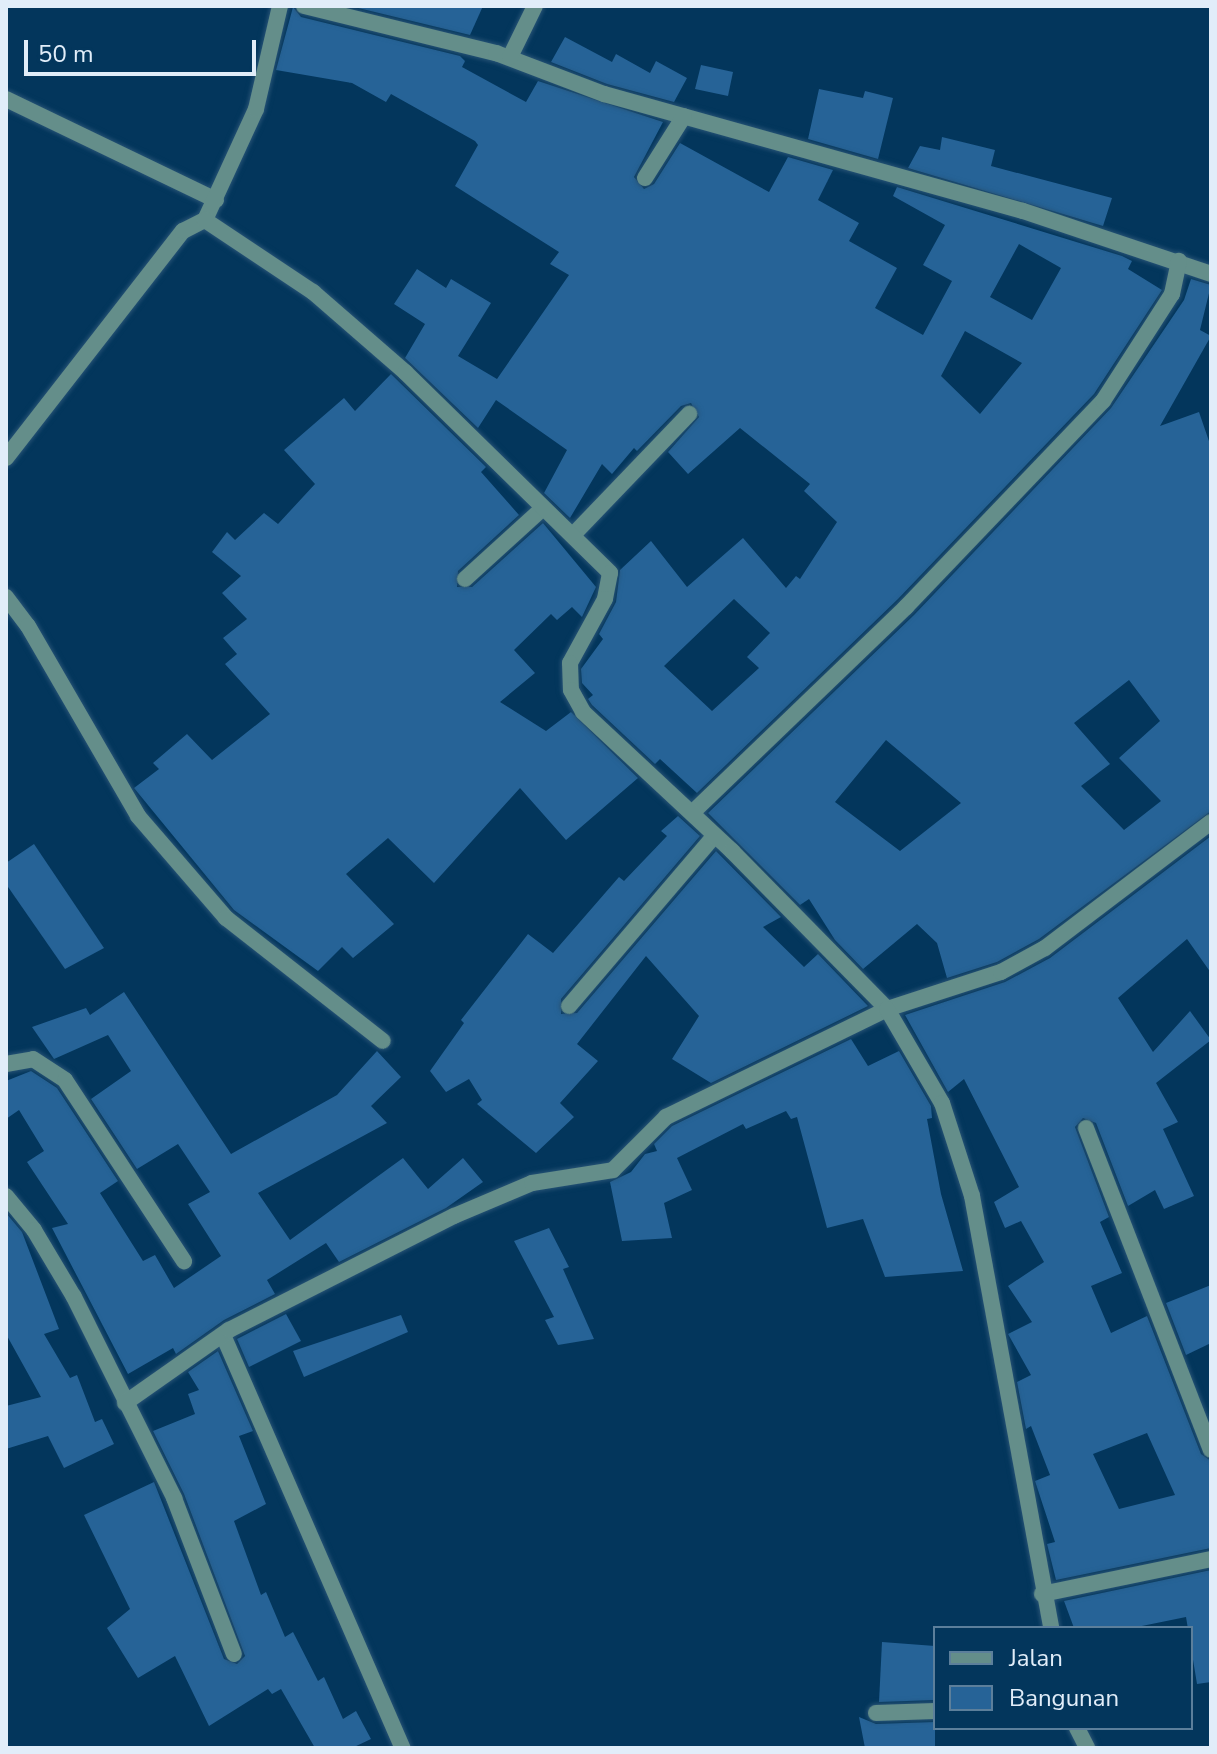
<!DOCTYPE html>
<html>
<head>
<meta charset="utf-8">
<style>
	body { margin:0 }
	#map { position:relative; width:1217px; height:1754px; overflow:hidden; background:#03365c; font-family:"Nunito Sans",sans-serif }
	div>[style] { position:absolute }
	.building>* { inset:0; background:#266397 }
	.roads { filter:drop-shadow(0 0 2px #275375) drop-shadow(0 0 2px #275375) }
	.service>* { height:16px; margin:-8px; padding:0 8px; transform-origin:8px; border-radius:8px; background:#648e8a }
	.minor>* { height:16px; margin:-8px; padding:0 8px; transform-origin:8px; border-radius:8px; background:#648e8a }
	.tertiary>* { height:16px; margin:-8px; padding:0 8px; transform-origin:8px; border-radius:8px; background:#648e8a }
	span { translate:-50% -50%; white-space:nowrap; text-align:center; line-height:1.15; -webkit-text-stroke:7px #03365c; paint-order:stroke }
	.frame { position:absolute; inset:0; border:8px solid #e1edf9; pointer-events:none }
	.legend { position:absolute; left:933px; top:1626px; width:260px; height:104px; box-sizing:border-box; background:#03365c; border:2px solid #5c7f9b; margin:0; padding:10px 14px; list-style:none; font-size:24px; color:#e1edf9 }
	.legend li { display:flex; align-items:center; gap:16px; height:40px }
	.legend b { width:40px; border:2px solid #5c7f9b }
	.scale { position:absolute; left:24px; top:40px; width:232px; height:36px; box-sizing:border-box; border:4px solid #e1edf9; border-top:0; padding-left:10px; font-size:24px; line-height:28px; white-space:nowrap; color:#e1edf9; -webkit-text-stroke:6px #03365c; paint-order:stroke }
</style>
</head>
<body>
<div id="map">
	<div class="building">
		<div style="clip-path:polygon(350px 6px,483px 6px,470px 35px)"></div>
		<div style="clip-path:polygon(evenodd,293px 7px,301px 17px,460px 56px,465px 61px,462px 67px,526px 102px,538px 81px,663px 122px,634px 177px,644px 189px,654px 184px,680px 143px,769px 192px,788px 157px,833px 170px,818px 200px,859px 223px,849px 241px,897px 268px,875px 308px,923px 335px,952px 281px,923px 265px,945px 225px,893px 196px,897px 187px,1122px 256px,1132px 261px,1128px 269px,1162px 290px,1094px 394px,898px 599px,697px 793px,660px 759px,655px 764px,592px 705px,588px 699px,593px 695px,582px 683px,581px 669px,603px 639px,599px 634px,616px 602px,620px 570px,651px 541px,687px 587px,743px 538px,786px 588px,796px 576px,800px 579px,837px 522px,804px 491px,810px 484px,740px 428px,688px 474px,668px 452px,699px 417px,691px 403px,681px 406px,637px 451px,634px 448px,612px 474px,602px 464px,570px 518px,544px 493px,567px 450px,496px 400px,478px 428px,405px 358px,425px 324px,394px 304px,417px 269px,446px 288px,451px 279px,491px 303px,458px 356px,497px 379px,569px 275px,550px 264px,559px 252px,455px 186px,478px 145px,475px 141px,391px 94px,386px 102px,352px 83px,276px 70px,293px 7px,1019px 244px,1061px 268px,1032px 320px,990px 297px,1019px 244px,293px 7px,965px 331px,1022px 363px,980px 414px,941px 376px,965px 331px,293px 7px,734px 599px,770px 633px,747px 657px,759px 668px,712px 711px,664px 666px,734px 599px)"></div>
		<div style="clip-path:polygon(565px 37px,612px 62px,616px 54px,650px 73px,656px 61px,687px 78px,674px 102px,607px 84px,551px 62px)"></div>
		<div style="clip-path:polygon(701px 65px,733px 72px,728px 96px,695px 89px)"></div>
		<div style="clip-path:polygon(819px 89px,863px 98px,865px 91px,893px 98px,878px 159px,808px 139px)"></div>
		<div style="clip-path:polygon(942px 137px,995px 150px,991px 166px,1112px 198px,1103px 226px,908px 168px,920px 146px,940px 150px)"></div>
		<div style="clip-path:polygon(evenodd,1191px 279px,1211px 285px,1200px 330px,1211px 336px,1160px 426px,1199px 412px,1211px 447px,1211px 811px,1039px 939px,997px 962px,947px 978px,937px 943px,917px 924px,863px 969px,835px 940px,809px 899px,800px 905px,708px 813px,914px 615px,1111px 408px,1184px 300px,1191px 279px,1129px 680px,1160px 721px,1119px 758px,1161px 801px,1124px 830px,1081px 786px,1110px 764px,1074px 723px,1129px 680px,1191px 279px,886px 740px,961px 803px,900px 851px,835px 802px,886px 740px)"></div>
		<div style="clip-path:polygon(391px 374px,486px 467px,481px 472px,519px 515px,458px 571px,457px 587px,472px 587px,543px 523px,596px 587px,582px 617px,572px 607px,557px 620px,551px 614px,514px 650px,535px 673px,500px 702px,546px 731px,571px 712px,638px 778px,566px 840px,520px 788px,434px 883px,388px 838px,346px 874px,394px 924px,353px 958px,342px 947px,318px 971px,234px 910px,134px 788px,159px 769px,153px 763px,187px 734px,212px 760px,270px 714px,225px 664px,237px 654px,223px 638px,247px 619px,222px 593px,241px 576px,212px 552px,227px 532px,235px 540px,264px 513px,278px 524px,315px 484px,284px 450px,344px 398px,355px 411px)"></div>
		<div style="clip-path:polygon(678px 816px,700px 836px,561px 999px,561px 1014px,577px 1013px,716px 851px,781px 917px,763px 927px,804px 967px,818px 954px,868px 1006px,711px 1083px,672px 1059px,699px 1016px,646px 956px,577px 1044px,598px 1061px,560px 1103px,574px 1117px,536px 1153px,477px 1104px,482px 1100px,469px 1079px,446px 1092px,430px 1071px,464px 1023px,461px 1020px,528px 934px,553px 953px,619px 877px,624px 881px,667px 836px,661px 831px)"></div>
		<div style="clip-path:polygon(evenodd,1211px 836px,1211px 973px,1187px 939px,1118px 998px,1153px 1052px,1190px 1011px,1211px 1040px,1156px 1083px,1178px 1122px,1163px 1129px,1194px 1196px,1164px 1209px,1155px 1190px,1128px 1206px,1096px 1123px,1083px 1118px,1075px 1127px,1109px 1217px,1100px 1222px,1122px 1273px,1091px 1286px,1111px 1333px,1147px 1316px,1201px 1454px,1211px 1461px,1211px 1548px,1056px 1580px,1047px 1544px,1055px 1542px,1035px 1481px,1050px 1475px,1031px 1426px,1026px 1429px,1017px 1382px,1031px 1375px,1008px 1334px,1032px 1322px,1008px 1286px,1044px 1262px,1021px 1221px,1005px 1228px,994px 1202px,1019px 1187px,964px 1079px,948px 1092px,905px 1015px,1005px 982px,1050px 958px,1211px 836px,1147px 1433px,1175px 1495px,1119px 1509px,1093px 1454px,1147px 1433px)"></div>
		<div style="clip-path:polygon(34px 844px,104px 948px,65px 969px,6px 884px,6px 863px)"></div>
		<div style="clip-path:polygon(124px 992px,231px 1154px,337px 1095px,377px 1051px,401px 1077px,371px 1106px,387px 1123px,258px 1193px,290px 1240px,403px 1158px,428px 1189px,463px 1158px,483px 1182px,446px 1208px,339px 1262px,326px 1243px,267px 1280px,275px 1294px,224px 1320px,176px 1354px,173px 1348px,128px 1374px,52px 1228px,68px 1224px,27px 1162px,44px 1151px,19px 1110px,6px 1119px,6px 1081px,31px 1071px,57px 1088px,118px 1181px,100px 1193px,143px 1261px,155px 1255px,174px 1288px,221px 1256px,188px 1204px,210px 1192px,178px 1144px,137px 1169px,91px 1099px,131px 1071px,108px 1035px,54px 1059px,32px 1027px,86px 1008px,90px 1015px)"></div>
		<div style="clip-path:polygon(851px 1039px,868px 1066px,899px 1051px,931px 1106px,932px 1118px,927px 1119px,941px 1194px,963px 1271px,885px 1277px,863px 1219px,827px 1228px,797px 1117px,791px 1119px,786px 1111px,746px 1129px,743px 1124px,677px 1158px,692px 1190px,664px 1203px,672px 1238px,622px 1241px,610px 1182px,631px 1172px,645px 1154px,657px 1151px,654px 1144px,672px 1126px)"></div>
		<div style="clip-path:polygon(6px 1213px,22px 1232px,59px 1329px,44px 1334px,70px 1378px,77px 1375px,95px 1422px,102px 1419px,114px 1444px,64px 1468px,48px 1436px,6px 1449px,6px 1406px,41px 1397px,6px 1334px)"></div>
		<div style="clip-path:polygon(549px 1228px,569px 1267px,563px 1269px,594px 1339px,558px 1345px,545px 1320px,554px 1317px,514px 1241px)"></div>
		<div style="clip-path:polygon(1211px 1285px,1211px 1343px,1186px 1355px,1166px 1303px)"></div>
		<div style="clip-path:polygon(286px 1314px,301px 1341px,249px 1367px,237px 1339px)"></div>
		<div style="clip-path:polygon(401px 1315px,408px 1332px,304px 1377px,293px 1351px)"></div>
		<div style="clip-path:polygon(218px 1351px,253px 1431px,239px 1436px,266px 1504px,234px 1521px,261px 1595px,266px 1592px,285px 1637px,293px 1632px,318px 1681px,324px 1677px,343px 1719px,356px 1711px,371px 1739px,352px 1748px,315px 1748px,281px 1689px,272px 1694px,268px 1689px,209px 1726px,175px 1656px,138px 1678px,107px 1628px,130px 1609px,84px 1515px,154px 1482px,224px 1659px,237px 1664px,245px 1656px,184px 1494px,153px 1431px,195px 1414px,188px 1394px,199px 1390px,188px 1372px)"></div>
		<div style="clip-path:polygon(1211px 1570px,1211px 1682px,1197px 1684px,1186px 1617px,1132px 1628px,1074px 1628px,1064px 1601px)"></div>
		<div style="clip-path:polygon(882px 1642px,935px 1646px,935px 1700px,879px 1702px)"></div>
		<div style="clip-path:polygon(859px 1717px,876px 1724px,935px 1722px,935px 1748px,865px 1748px)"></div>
	</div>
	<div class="roads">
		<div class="service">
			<div style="left:876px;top:1713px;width:59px;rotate:-1.9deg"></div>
		</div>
		<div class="minor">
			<div style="left:304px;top:6px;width:198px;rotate:13.8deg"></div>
			<div style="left:496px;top:53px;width:116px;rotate:20.8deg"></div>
			<div style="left:604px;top:94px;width:435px;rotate:15.6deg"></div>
			<div style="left:1023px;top:211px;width:198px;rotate:18.5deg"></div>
			<div style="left:510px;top:57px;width:57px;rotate:-63.9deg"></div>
			<div style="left:6px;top:99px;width:233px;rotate:25.7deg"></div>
			<div style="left:645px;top:178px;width:73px;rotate:-57.8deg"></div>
			<div style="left:205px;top:220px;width:122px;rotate:-65.3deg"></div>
			<div style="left:256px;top:109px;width:106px;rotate:-76.9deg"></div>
			<div style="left:573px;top:535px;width:168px;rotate:-46.2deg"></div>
			<div style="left:465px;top:579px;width:104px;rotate:-42.3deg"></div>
			<div style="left:6px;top:597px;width:36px;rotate:53deg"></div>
			<div style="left:28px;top:626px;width:220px;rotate:59.9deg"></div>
			<div style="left:138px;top:816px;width:135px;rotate:49.2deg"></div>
			<div style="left:226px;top:918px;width:199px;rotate:38.1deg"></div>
			<div style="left:692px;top:813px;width:297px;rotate:-43.9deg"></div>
			<div style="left:906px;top:607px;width:285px;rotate:-46.3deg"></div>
			<div style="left:1103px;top:401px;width:127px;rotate:-57.2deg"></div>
			<div style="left:1172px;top:294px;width:34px;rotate:-78deg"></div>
			<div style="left:569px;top:1006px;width:223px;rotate:-49.5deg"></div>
			<div style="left:6px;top:1064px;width:27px;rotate:-10deg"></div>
			<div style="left:33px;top:1059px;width:38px;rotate:33deg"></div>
			<div style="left:65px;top:1080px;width:217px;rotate:56.7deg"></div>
			<div style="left:1086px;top:1128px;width:345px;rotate:68.8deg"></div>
			<div style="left:6px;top:1196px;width:44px;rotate:50.5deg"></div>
			<div style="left:34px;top:1230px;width:78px;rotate:59.2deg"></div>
			<div style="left:74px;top:1297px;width:225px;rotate:63.5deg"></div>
			<div style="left:174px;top:1498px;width:167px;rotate:69deg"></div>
			<div style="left:223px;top:1335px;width:451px;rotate:66.5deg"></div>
			<div style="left:125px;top:1403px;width:127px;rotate:-35.1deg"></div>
			<div style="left:229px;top:1330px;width:252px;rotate:-26.9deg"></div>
			<div style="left:454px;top:1216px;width:85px;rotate:-22.9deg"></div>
			<div style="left:532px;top:1183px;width:82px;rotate:-9.1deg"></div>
			<div style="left:613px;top:1170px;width:75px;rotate:-45deg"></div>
			<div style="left:666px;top:1117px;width:246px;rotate:-26deg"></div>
			<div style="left:887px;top:1009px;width:120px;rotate:-18deg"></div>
			<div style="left:1001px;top:972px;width:50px;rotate:-28.6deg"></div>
			<div style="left:1045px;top:948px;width:208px;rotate:-37.2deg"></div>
			<div style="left:1042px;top:1594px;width:173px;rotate:-11.7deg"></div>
		</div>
		<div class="tertiary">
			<div style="left:6px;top:458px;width:288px;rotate:-52.1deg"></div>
			<div style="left:183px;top:231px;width:25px;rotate:-27deg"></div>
			<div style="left:205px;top:220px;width:130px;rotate:33.7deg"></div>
			<div style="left:313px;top:292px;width:122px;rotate:41deg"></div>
			<div style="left:405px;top:372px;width:287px;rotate:44.4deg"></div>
			<div style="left:610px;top:573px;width:26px;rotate:101deg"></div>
			<div style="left:605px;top:599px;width:73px;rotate:118.7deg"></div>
			<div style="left:570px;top:663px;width:27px;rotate:88deg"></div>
			<div style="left:571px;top:690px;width:25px;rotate:61deg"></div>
			<div style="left:583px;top:712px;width:204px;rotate:43deg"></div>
			<div style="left:732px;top:851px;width:221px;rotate:45.5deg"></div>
			<div style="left:887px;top:1009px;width:109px;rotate:59.7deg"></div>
			<div style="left:942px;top:1103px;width:98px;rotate:72.1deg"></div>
			<div style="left:972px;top:1196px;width:439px;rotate:79.6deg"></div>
			<div style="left:1077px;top:1728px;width:22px;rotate:63deg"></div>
		</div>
	</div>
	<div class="frame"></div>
	<ul class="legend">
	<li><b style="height:10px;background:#648e8a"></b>Jalan</li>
	<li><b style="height:22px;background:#266397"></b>Bangunan</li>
	</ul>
	<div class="scale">50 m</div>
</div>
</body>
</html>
